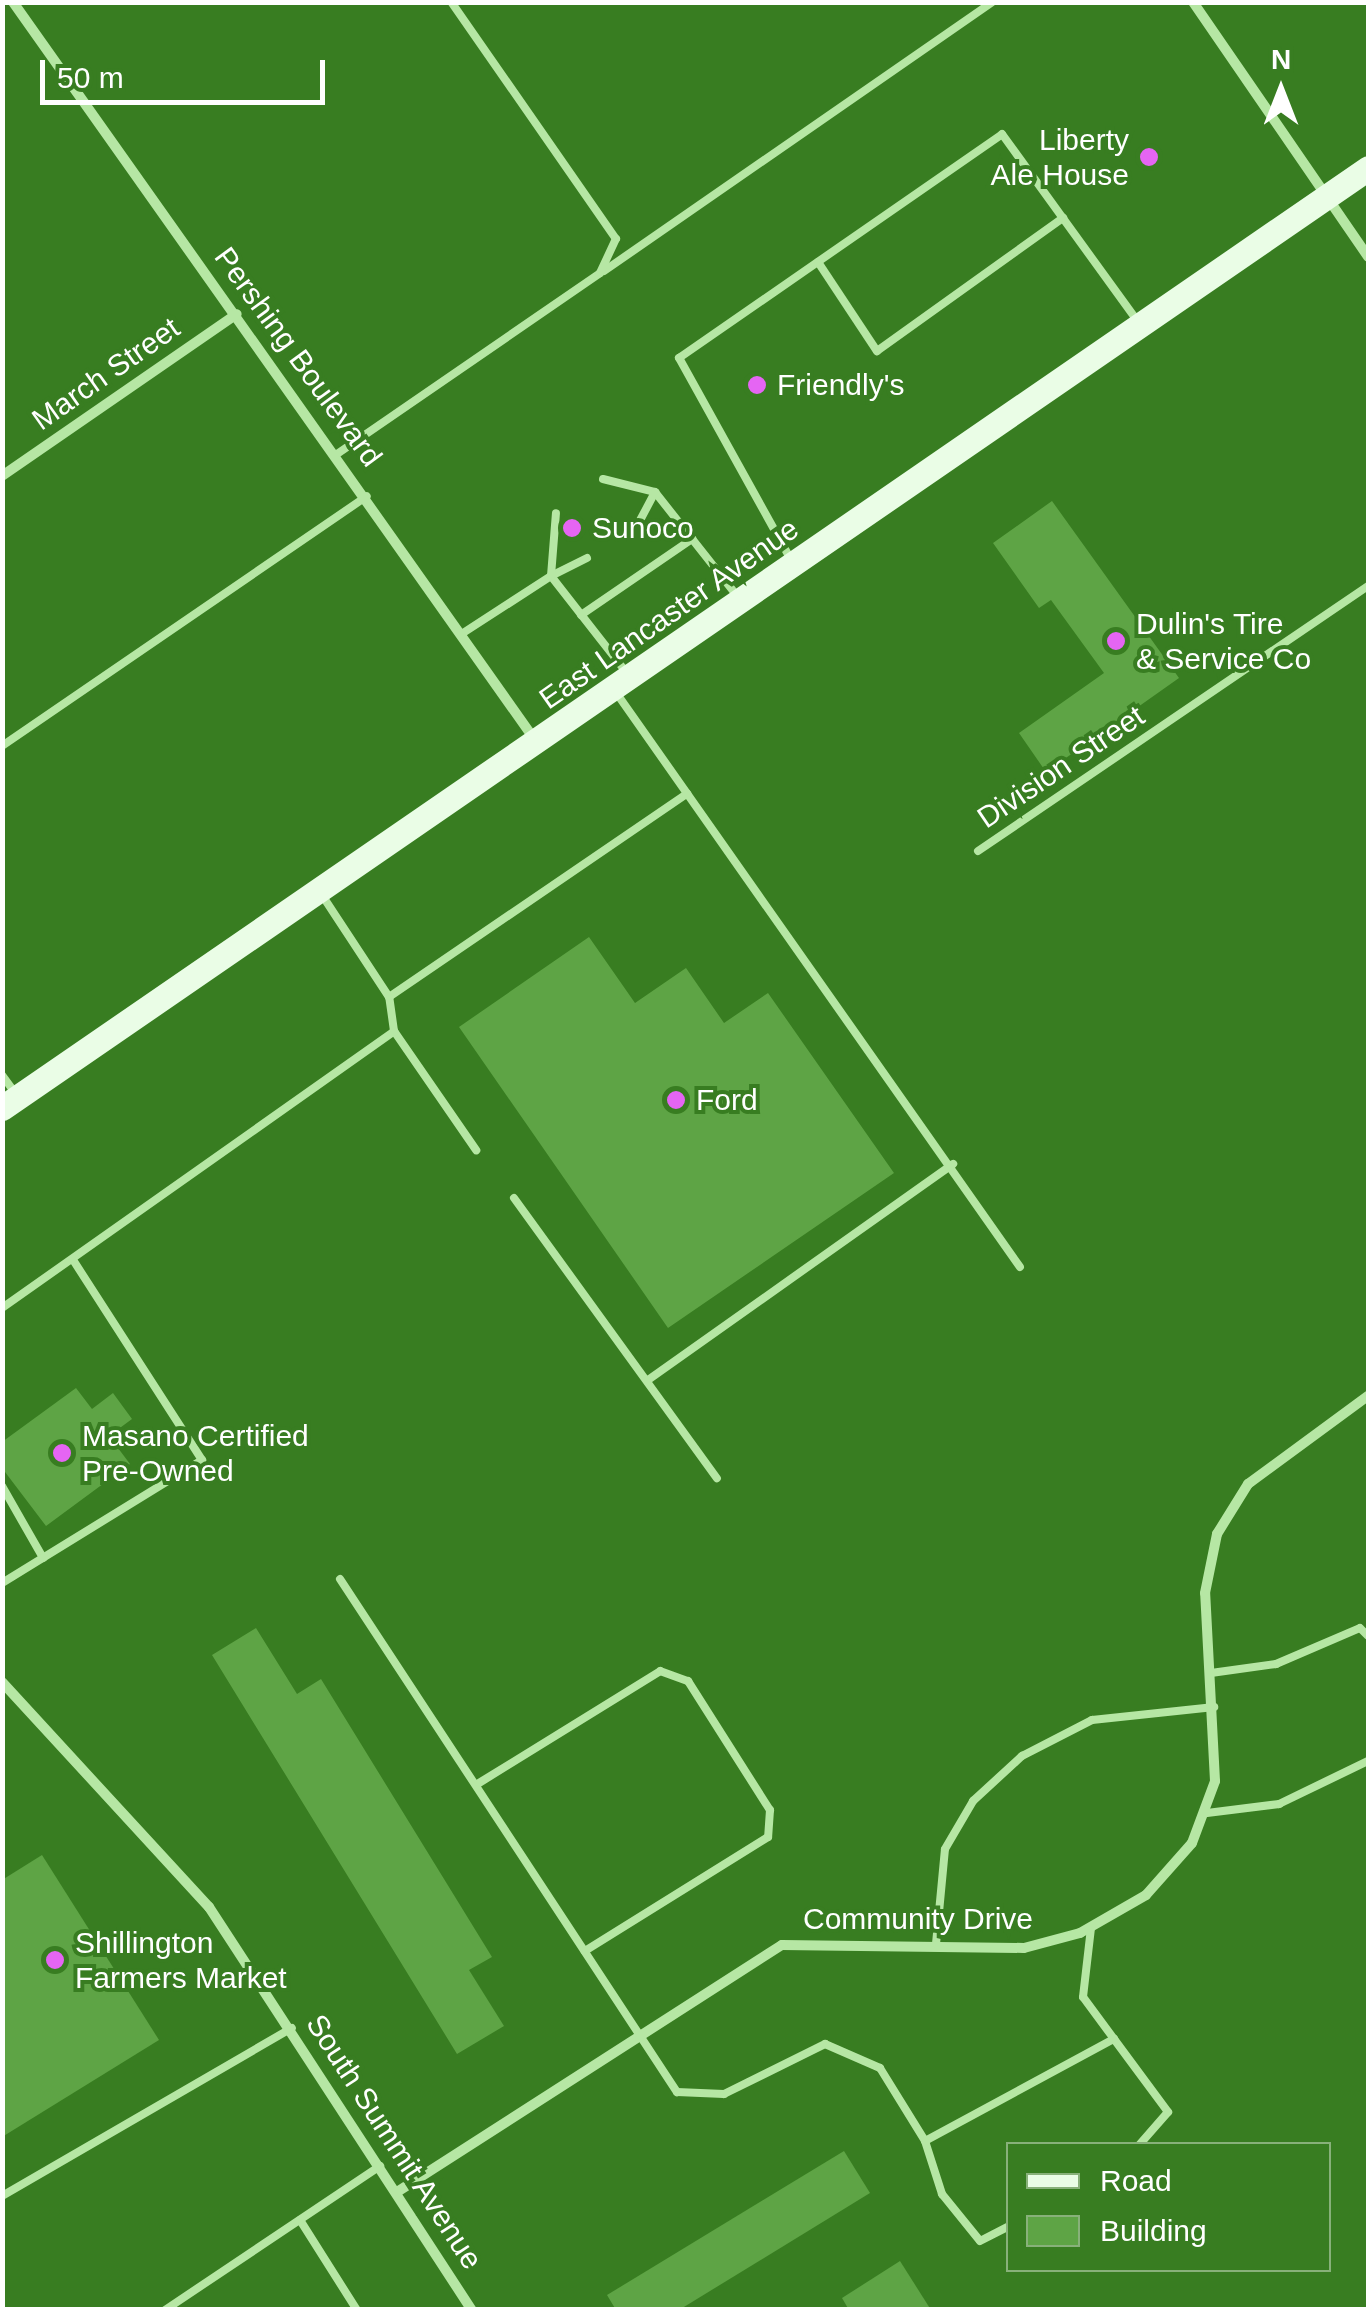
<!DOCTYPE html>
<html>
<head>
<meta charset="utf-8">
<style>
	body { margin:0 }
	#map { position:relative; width:1371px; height:2312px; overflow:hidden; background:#387d21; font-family:Helvetica,sans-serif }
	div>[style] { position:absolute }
	.building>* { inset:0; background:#5ea445 }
	.lane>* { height:8px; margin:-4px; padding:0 4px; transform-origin:4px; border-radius:4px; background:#b6e7a4 }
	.street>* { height:10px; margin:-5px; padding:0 5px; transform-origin:5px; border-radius:5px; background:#b6e7a4 }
	.primary>* { height:25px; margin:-12.5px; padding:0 12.5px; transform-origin:12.5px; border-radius:12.5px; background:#eafde6 }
	.dots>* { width:28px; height:28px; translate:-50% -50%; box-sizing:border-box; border:5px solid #387d21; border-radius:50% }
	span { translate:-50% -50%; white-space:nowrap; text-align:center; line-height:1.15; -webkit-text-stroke:8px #387d21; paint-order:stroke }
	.poi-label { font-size:30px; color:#fff }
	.right { translate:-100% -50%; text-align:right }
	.left { translate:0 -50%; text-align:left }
	.street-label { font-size:30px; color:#fff }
	.frame { position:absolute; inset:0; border:5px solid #fff; pointer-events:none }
	.legend { position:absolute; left:1006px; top:2142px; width:325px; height:130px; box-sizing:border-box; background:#387d21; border:2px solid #88b17a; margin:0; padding:12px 18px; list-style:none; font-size:30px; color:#fff }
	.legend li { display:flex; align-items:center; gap:20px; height:50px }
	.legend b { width:50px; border:2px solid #88b17a }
	.north { position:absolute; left:1231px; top:40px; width:100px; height:100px; -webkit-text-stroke:8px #387d21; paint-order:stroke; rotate:0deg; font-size:28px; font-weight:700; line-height:40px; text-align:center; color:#fff }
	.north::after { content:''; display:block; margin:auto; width:35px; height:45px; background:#fff; clip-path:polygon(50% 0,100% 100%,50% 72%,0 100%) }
	.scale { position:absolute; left:40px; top:60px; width:285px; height:45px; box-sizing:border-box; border:5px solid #fff; border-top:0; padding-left:12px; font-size:30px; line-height:35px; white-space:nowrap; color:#fff; -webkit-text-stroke:8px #387d21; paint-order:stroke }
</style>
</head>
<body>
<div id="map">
	<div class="building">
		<div style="clip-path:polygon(1052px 501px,1179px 678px,1046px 772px,1019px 733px,1104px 673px,1051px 600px,1039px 608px,993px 543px)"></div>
		<div style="clip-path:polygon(589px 937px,635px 1003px,686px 968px,724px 1023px,768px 993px,894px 1173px,668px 1328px,459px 1027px)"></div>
		<div style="clip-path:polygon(76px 1388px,92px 1409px,113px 1393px,132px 1419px,109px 1436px,130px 1464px,46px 1526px,2px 1468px,2px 1442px)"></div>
		<div style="clip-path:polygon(256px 1628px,297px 1694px,321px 1679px,492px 1957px,469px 1970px,504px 2026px,457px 2054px,212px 1655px)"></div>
		<div style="clip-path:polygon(42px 1855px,159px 2040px,2px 2137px,2px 1880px)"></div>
		<div style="clip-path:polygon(844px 2151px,870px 2193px,679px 2310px,616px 2310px,607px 2295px)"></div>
		<div style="clip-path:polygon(900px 2261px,931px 2310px,849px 2310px,842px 2298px)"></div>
	</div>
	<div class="lane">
		<div style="left:818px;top:262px;width:107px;rotate:56.5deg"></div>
		<div style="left:877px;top:351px;width:229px;rotate:-35.6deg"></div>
		<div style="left:604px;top:271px;width:472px;rotate:-34.7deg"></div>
		<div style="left:337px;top:454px;width:319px;rotate:-34.5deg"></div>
		<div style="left:600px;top:273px;width:38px;rotate:-65deg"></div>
		<div style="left:616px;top:239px;width:289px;rotate:-124.8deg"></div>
		<div style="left:603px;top:479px;width:54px;rotate:14deg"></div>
		<div style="left:655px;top:492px;width:132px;rotate:51.7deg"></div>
		<div style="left:637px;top:526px;width:38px;rotate:-62deg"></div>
		<div style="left:587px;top:558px;width:40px;rotate:153.4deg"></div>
		<div style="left:551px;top:576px;width:122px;rotate:52deg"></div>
		<div style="left:790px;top:558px;width:229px;rotate:-119deg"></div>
		<div style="left:679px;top:358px;width:393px;rotate:-34.7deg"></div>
		<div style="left:1002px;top:134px;width:228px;rotate:54.1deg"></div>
		<div style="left:581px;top:615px;width:135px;rotate:-34.4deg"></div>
		<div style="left:463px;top:633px;width:105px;rotate:-32.9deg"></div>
		<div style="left:551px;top:576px;width:63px;rotate:-85.5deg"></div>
		<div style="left:615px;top:691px;width:704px;rotate:54.89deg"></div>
		<div style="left:2px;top:746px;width:442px;rotate:-34.4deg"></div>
		<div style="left:978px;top:851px;width:472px;rotate:-34.2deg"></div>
		<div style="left:320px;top:892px;width:126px;rotate:56.7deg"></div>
		<div style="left:394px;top:1031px;width:145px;rotate:55.4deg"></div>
		<div style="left:2px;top:1075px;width:24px;rotate:54deg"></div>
		<div style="left:514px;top:1198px;width:346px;rotate:54.1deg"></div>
		<div style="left:2px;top:1308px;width:480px;rotate:-35.2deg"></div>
		<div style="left:394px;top:1031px;width:34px;rotate:-98deg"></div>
		<div style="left:389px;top:997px;width:361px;rotate:-34.3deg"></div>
		<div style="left:648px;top:1380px;width:374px;rotate:-35.3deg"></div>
		<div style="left:2px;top:1486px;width:83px;rotate:60.3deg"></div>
		<div style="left:340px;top:1579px;width:614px;rotate:56.7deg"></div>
		<div style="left:677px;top:2092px;width:47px;rotate:2.4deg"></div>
		<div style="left:724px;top:2094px;width:113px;rotate:-26.3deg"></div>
		<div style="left:825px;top:2044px;width:60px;rotate:23.6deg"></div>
		<div style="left:880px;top:2068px;width:86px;rotate:58.3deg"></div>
		<div style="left:925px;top:2141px;width:215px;rotate:-28.4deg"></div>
		<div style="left:1114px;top:2039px;width:52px;rotate:-126.4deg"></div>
		<div style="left:1083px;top:1997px;width:69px;rotate:-83.4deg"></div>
		<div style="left:2px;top:1583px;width:235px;rotate:-31.6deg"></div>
		<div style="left:202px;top:1460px;width:238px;rotate:-122.8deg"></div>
		<div style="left:1211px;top:1673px;width:66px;rotate:-7.9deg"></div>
		<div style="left:1276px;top:1664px;width:91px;rotate:-23.2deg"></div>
		<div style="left:1360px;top:1628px;width:11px;rotate:45deg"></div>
		<div style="left:479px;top:1783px;width:213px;rotate:-31.7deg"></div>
		<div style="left:660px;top:1671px;width:30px;rotate:20deg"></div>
		<div style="left:688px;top:1681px;width:153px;rotate:57.6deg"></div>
		<div style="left:770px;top:1810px;width:27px;rotate:94deg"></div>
		<div style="left:768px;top:1837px;width:216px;rotate:148.1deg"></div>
		<div style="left:1207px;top:1813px;width:73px;rotate:-7.1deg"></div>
		<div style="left:1279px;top:1804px;width:99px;rotate:-25.8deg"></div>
		<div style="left:936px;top:1944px;width:95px;rotate:-84.6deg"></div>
		<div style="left:945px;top:1849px;width:56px;rotate:-59.7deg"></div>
		<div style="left:973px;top:1801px;width:67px;rotate:-42.6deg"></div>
		<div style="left:1022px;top:1756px;width:79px;rotate:-27.2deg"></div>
		<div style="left:1092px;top:1720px;width:123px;rotate:-6.1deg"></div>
		<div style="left:1114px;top:2039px;width:91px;rotate:53.5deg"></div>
		<div style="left:1168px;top:2112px;width:43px;rotate:131.2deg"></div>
		<div style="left:925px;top:2141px;width:56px;rotate:72.2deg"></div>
		<div style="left:942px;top:2194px;width:60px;rotate:51deg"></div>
		<div style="left:980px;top:2241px;width:31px;rotate:-27deg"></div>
		<div style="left:2px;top:2196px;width:335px;rotate:-30.1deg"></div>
		<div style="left:300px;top:2220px;width:107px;rotate:57.7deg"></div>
		<div style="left:165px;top:2310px;width:259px;rotate:-33.8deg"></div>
	</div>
	<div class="street">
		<div style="left:13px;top:2px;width:904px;rotate:54.73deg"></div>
		<div style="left:1193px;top:2px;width:309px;rotate:55.5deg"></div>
		<div style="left:2px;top:476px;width:285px;rotate:-34.6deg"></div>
		<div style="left:2px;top:1682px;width:306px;rotate:47.4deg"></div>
		<div style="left:209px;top:1907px;width:481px;rotate:56.9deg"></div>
		<div style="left:397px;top:2192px;width:457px;rotate:-32.7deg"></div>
		<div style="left:782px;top:1945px;width:242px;rotate:0.7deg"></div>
		<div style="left:1024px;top:1948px;width:58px;rotate:-15deg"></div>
		<div style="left:1080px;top:1933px;width:76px;rotate:-29.9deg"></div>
		<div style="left:1146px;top:1895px;width:69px;rotate:-48.5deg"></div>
		<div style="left:1192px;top:1843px;width:66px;rotate:-69.6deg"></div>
		<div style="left:1215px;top:1781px;width:188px;rotate:-93deg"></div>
		<div style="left:1205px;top:1593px;width:60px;rotate:-78.5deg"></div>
		<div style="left:1217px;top:1534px;width:59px;rotate:-58.2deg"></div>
		<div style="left:1248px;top:1484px;width:149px;rotate:-36.3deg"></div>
	</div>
	<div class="primary">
		<div style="left:2px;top:1108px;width:1658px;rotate:-34.53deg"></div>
	</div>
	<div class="dots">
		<div style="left:1149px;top:157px;background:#e565f3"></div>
		<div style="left:757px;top:385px;background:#e565f3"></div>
		<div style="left:572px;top:528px;background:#e565f3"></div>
		<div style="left:1116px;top:641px;background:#e565f3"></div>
		<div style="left:676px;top:1100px;background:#e565f3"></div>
		<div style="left:62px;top:1453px;background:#e565f3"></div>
		<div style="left:55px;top:1960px;background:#e565f3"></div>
	</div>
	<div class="poi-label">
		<span class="right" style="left:1129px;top:157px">Liberty<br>Ale House</span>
		<span class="left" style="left:777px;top:385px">Friendly's</span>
		<span class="left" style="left:592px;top:528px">Sunoco</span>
		<span class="left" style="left:1136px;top:641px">Dulin's Tire<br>&amp; Service Co</span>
		<span class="left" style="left:696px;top:1100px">Ford</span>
		<span class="left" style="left:82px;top:1453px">Masano Certified<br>Pre-Owned</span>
		<span class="left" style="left:75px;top:1960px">Shillington<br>Farmers Market</span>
	</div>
	<div class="street-label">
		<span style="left:298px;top:357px;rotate:54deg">Pershing Boulevard</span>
		<span style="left:106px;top:374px;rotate:-35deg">March Street</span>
		<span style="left:669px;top:614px;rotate:-35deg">East Lancaster Avenue</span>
		<span style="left:1061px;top:767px;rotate:-34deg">Division Street</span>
		<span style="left:918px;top:1919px">Community Drive</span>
		<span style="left:394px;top:2142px;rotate:57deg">South Summit Avenue</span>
	</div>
	<div class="frame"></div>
	<ul class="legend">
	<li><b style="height:12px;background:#eafde6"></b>Road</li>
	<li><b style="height:28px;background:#5ea445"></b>Building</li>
	</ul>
	<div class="north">N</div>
	<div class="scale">50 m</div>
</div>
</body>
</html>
